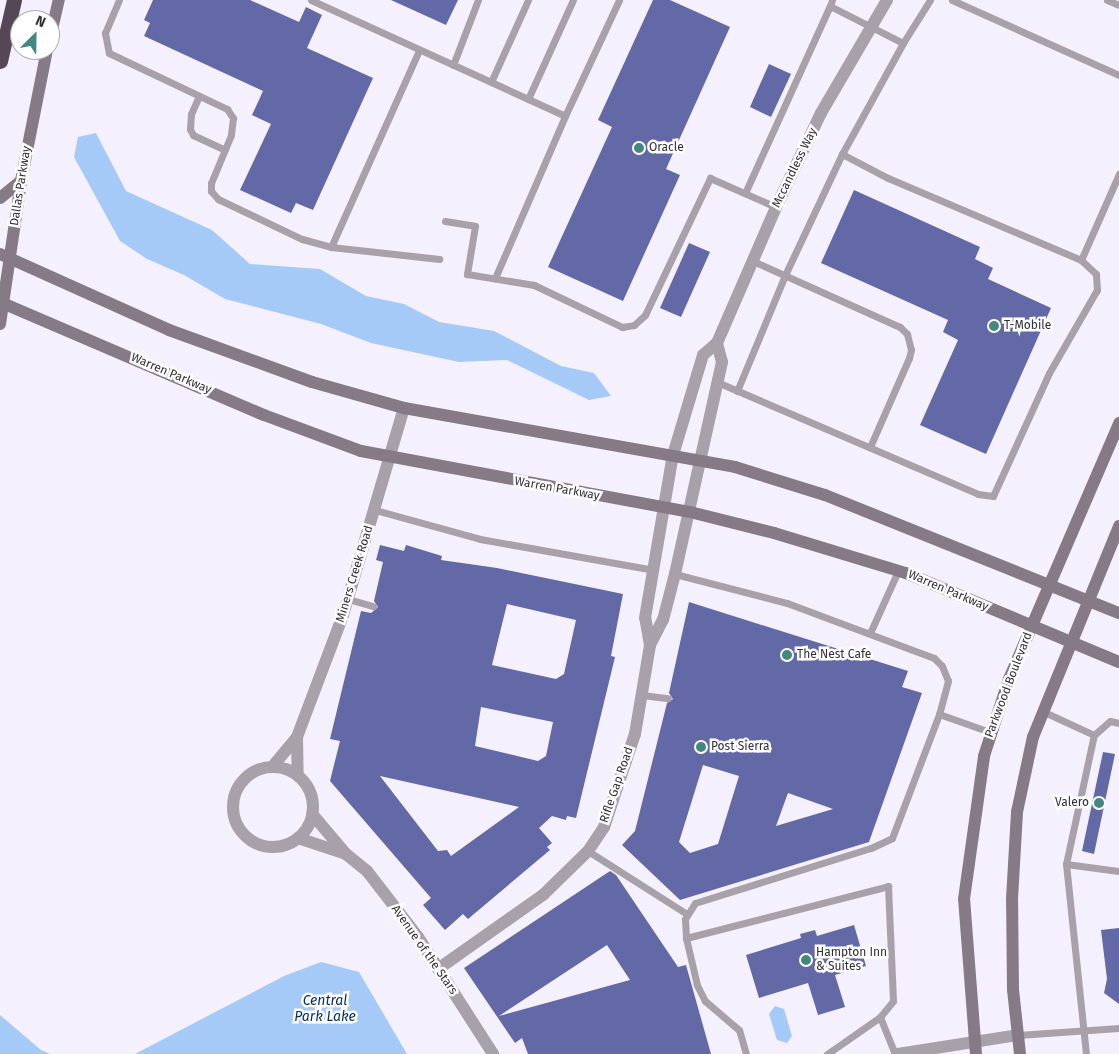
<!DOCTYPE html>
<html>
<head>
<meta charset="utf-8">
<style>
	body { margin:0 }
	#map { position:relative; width:1119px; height:1054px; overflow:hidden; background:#f4f0fe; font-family:"Fira Sans",sans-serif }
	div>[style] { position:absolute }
	.water>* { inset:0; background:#a6caf8 }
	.building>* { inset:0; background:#6369a6 }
	.service>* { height:7px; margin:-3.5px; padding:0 3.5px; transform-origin:3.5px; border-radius:3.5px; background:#a9a1a9 }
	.minor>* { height:12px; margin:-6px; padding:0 6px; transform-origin:6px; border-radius:6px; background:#a9a1a9 }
	.minor>.ring { margin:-6px; padding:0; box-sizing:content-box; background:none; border:12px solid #a9a1a9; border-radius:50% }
	.secondary>* { height:12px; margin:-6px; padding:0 6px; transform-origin:6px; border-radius:6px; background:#857a86 }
	.motorway>* { height:15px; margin:-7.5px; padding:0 7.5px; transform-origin:7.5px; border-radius:7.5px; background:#564757 }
	.dots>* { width:14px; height:14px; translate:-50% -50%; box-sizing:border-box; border:2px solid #fff; border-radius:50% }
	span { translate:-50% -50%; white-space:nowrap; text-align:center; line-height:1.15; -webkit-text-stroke:5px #fff; paint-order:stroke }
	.poi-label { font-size:12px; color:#322f38 }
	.left { translate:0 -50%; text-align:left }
	.right { translate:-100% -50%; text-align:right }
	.street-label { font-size:12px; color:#322f38 }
	.water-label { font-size:14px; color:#002c5d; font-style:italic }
	.north { position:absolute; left:10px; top:10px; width:50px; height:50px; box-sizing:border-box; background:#fff; border:1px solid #adacaf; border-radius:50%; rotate:23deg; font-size:14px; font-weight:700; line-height:20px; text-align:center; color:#322f38 }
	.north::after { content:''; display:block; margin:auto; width:18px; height:22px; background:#428881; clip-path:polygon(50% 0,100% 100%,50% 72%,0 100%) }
</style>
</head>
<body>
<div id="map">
	<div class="water">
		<div style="clip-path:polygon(96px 133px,126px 191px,212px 230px,250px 264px,320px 269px,366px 296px,404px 304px,439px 322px,494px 331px,561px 366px,594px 373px,611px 396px,589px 400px,507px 360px,459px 362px,371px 343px,321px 324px,225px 299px,184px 275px,147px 259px,120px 241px,74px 157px,78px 137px)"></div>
		<div style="clip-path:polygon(321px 962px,359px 972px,407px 1054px,135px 1054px,284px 976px)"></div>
		<div style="clip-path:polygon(775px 1006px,784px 1009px,792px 1036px,787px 1043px,777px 1040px,769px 1014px)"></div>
		<div style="clip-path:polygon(0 1015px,41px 1050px,50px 1054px,0 1054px)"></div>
	</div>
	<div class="building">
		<div style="clip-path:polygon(153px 0,250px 0,299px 22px,306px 7px,322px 15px,307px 48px,373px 78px,313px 210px,296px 203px,291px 213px,240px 190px,271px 124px,252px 115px,263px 91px,144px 36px,150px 23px,144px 20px)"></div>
		<div style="clip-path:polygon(391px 0,458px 0,446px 25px)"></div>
		<div style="clip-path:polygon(653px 0,670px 0,730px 27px,666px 169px,680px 175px,623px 301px,548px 267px,612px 127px,598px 120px)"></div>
		<div style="clip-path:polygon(769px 64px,791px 74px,771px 117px,750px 107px)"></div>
		<div style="clip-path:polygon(854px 190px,980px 247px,975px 259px,993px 268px,988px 279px,1051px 308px,986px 454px,920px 425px,958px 340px,943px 332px,948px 320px,821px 263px)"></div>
		<div style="clip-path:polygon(689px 243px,710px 252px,681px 317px,660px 308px)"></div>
		<div style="clip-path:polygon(evenodd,380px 545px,404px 551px,406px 545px,442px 556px,441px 560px,497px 568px,623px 594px,611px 656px,615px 657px,576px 818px,567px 816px,566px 820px,552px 816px,539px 828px,552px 843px,547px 847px,550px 850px,468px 919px,463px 914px,445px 930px,423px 905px,431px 898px,330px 781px,340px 741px,330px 739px,361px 611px,371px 613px,378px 607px,374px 601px,383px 562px,376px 560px,380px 545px,507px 604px,576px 620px,564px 674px,556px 679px,492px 665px,507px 604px,380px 545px,481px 707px,553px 722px,546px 756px,538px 761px,475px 746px,481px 707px,380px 545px,380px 776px,434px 788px,519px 807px,451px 856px,447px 850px,438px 851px,380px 776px)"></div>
		<div style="clip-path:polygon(evenodd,689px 602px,908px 671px,902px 687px,922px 693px,869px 842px,680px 900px,622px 845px,635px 831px,667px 703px,673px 699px,669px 693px,689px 602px,703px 765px,739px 776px,718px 844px,690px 853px,679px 842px,703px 765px,689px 602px,788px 793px,833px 809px,776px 826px,788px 793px)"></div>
		<div style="clip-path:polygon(1103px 752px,1115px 754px,1094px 854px,1082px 851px)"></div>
		<div style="clip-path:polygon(evenodd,610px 871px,616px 875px,678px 967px,686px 965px,711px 1054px,528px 1054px,522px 1038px,515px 1043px,464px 968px,610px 871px,607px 945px,630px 980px,499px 1016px,607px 945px)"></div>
		<div style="clip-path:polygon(854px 925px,866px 966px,835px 975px,845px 1007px,818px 1015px,808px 983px,759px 998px,746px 955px,801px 938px,800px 934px,815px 930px,817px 936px)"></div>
		<div style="clip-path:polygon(1119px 928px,1119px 1004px,1104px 993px,1107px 979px,1101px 930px)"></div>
	</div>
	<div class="service">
		<div style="left:119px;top:0;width:36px;rotate:113deg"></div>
		<div style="left:105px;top:33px;width:20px;rotate:79deg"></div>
		<div style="left:109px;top:53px;width:131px;rotate:25.4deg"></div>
		<div style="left:227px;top:109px;width:11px;rotate:56deg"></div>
		<div style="left:233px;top:118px;width:17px;rotate:97deg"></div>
		<div style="left:231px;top:135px;width:52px;rotate:112.6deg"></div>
		<div style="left:211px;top:183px;width:8px;rotate:90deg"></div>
		<div style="left:211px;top:191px;width:11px;rotate:49deg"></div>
		<div style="left:218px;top:199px;width:93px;rotate:25.5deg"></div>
		<div style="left:302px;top:239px;width:30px;rotate:15deg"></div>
		<div style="left:331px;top:247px;width:109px;rotate:6.3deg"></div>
		<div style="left:311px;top:0;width:279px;rotate:24.5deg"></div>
		<div style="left:565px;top:116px;width:128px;rotate:-65deg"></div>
		<div style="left:832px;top:0;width:6px;rotate:108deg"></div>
		<div style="left:830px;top:6px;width:82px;rotate:26.9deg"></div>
		<div style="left:903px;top:43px;width:51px;rotate:-57.9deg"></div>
		<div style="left:952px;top:0;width:183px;rotate:24.2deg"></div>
		<div style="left:1107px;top:0;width:13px;rotate:23deg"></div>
		<div style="left:453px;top:65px;width:70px;rotate:-69deg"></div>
		<div style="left:491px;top:82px;width:90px;rotate:-65.7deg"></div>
		<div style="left:199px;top:96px;width:20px;rotate:114deg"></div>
		<div style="left:191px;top:114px;width:15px;rotate:94deg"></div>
		<div style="left:190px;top:129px;width:7px;rotate:63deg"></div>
		<div style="left:193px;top:135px;width:35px;rotate:25deg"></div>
		<div style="left:528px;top:99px;width:109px;rotate:-65.6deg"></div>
		<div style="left:842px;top:154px;width:52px;rotate:27.6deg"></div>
		<div style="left:888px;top:178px;width:210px;rotate:23deg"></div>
		<div style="left:745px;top:193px;width:205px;rotate:-65.6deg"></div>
		<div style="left:445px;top:221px;width:30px;rotate:9deg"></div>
		<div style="left:475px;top:226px;width:49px;rotate:99.5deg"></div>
		<div style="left:467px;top:274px;width:68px;rotate:9.3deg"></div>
		<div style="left:534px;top:285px;width:98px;rotate:25.5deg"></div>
		<div style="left:622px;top:327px;width:12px;rotate:-9deg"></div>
		<div style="left:634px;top:325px;width:15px;rotate:-42deg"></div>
		<div style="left:645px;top:315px;width:152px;rotate:-64.6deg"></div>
		<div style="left:710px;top:178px;width:72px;rotate:23.7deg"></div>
		<div style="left:331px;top:247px;width:216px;rotate:-65.9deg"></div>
		<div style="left:753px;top:261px;width:161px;rotate:24.2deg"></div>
		<div style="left:900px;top:327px;width:10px;rotate:45deg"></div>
		<div style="left:907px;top:334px;width:16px;rotate:76deg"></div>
		<div style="left:911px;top:350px;width:8px;rotate:104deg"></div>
		<div style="left:909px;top:358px;width:97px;rotate:113.7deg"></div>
		<div style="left:495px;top:278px;width:176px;rotate:-66.6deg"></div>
		<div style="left:717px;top:382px;width:284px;rotate:23.2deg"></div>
		<div style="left:978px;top:494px;width:15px;rotate:8deg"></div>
		<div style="left:993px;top:496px;width:135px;rotate:-65.5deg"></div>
		<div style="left:1049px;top:373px;width:96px;rotate:-60deg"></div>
		<div style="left:1097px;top:290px;width:16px;rotate:-94deg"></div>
		<div style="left:1096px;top:274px;width:21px;rotate:-137deg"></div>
		<div style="left:1081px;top:260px;width:94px;rotate:-66.2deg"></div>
		<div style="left:737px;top:391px;width:126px;rotate:-67.5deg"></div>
		<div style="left:785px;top:275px;width:134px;rotate:-64.8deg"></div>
		<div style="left:842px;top:154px;width:127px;rotate:-61.2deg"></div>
		<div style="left:375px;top:510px;width:109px;rotate:15.4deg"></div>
		<div style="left:480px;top:539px;width:177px;rotate:10.1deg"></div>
		<div style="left:675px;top:574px;width:116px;rotate:14.5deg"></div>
		<div style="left:787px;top:603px;width:157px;rotate:20.5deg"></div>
		<div style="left:934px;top:658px;width:11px;rotate:45deg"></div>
		<div style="left:942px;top:666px;width:16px;rotate:68deg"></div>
		<div style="left:948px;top:681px;width:34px;rotate:105deg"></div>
		<div style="left:939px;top:714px;width:54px;rotate:19.4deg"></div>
		<div style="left:348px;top:599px;width:26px;rotate:16deg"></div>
		<div style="left:870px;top:633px;width:68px;rotate:-65.7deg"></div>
		<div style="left:642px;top:695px;width:26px;rotate:7deg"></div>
		<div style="left:1042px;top:711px;width:57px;rotate:24.8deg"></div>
		<div style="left:1094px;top:735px;width:21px;rotate:-41deg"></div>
		<div style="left:1110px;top:721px;width:9px;rotate:13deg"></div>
		<div style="left:588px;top:851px;width:117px;rotate:32.5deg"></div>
		<div style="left:1066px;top:864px;width:53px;rotate:7.5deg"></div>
		<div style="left:686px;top:938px;width:19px;rotate:-93deg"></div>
		<div style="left:685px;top:919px;width:19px;rotate:-58deg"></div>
		<div style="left:695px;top:903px;width:184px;rotate:-17.4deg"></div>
		<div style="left:871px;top:848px;width:23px;rotate:-25deg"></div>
		<div style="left:892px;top:838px;width:133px;rotate:-69.2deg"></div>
		<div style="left:1018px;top:1035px;width:101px;rotate:-4deg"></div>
		<div style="left:746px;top:1054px;width:25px;rotate:-106deg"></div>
		<div style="left:739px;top:1030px;width:45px;rotate:-139.5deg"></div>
		<div style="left:705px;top:1001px;width:18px;rotate:-117deg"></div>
		<div style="left:697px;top:985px;width:48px;rotate:-103.2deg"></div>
		<div style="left:686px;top:938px;width:209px;rotate:-14.4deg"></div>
		<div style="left:888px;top:886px;width:115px;rotate:87.5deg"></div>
		<div style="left:893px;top:1001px;width:21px;rotate:129deg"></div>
		<div style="left:880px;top:1017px;width:40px;rotate:68deg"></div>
		<div style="left:827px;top:1054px;width:65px;rotate:-34.9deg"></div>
		<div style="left:1086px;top:1054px;width:191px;rotate:-96deg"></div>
		<div style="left:1066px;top:864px;width:132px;rotate:-77.8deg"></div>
	</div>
	<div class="minor">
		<div style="left:650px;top:645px;width:27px;rotate:-100deg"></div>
		<div style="left:645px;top:618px;width:165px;rotate:-80.3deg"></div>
		<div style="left:673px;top:455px;width:104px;rotate:-73.3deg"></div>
		<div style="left:703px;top:355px;width:18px;rotate:-41deg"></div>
		<div style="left:717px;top:343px;width:148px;rotate:-66.5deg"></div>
		<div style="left:776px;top:207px;width:104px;rotate:-64.4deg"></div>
		<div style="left:821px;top:113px;width:131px;rotate:-59.7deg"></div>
		<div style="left:297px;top:737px;width:39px;rotate:89deg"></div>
		<div style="left:272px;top:767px;width:39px;rotate:-50deg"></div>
		<div style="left:297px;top:737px;width:130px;rotate:-69.3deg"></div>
		<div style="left:343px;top:615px;width:216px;rotate:-73.6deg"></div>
		<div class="ring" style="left:233px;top:767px;width:68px;height:68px"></div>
		<div style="left:312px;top:814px;width:52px;rotate:49.6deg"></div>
		<div style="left:346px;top:854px;width:27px;rotate:39deg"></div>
		<div style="left:367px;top:871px;width:83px;rotate:52.3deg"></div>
		<div style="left:418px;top:937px;width:139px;rotate:57.3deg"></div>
		<div style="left:298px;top:838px;width:51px;rotate:18.4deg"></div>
		<div style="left:438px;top:969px;width:128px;rotate:-35.2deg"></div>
		<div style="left:543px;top:895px;width:63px;rotate:-44.4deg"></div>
		<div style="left:588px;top:851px;width:29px;rotate:-56deg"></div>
		<div style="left:604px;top:827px;width:98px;rotate:-71.6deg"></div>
		<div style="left:635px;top:734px;width:90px;rotate:-80.4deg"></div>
		<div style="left:650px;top:645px;width:28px;rotate:-63deg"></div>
		<div style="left:663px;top:620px;width:48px;rotate:-75.4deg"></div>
		<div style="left:675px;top:574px;width:217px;rotate:-77.5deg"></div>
		<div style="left:722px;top:362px;width:20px;rotate:-105deg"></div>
		<div style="left:898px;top:1054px;width:121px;rotate:-9deg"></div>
	</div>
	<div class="secondary">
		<div style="left:50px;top:38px;width:39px;rotate:-77deg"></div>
		<div style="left:0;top:198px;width:27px;rotate:-39deg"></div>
		<div style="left:0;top:254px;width:185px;rotate:24.2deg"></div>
		<div style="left:169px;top:330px;width:152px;rotate:20deg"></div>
		<div style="left:312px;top:382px;width:96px;rotate:15.8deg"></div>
		<div style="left:404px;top:408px;width:336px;rotate:10.1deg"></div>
		<div style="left:735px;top:467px;width:94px;rotate:17.3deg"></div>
		<div style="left:825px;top:495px;width:317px;rotate:21.9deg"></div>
		<div style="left:0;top:302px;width:287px;rotate:23.2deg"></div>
		<div style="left:264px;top:415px;width:103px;rotate:20.4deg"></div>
		<div style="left:361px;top:451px;width:335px;rotate:10.5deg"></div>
		<div style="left:690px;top:512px;width:87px;rotate:14deg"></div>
		<div style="left:774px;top:533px;width:138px;rotate:16.9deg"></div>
		<div style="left:906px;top:573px;width:231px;rotate:22.7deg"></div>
		<div style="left:0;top:324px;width:145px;rotate:-81.6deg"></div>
		<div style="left:21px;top:181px;width:134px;rotate:-78.8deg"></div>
		<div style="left:976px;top:1054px;width:155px;rotate:-94.4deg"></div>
		<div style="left:964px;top:899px;width:144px;rotate:-82deg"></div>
		<div style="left:984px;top:756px;width:81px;rotate:-72deg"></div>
		<div style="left:1009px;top:679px;width:279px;rotate:-66.7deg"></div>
		<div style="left:1020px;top:1054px;width:64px;rotate:-96.2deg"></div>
		<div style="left:1013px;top:990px;width:91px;rotate:-90.6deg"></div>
		<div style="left:1012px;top:899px;width:87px;rotate:-86.7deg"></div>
		<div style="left:1017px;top:812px;width:77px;rotate:-78deg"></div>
		<div style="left:1033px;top:737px;width:228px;rotate:-67.8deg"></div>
	</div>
	<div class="motorway">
		<div style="left:0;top:61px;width:63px;rotate:-77.1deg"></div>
	</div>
	<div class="dots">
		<div style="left:639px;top:148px;background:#428881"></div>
		<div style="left:994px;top:326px;background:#428881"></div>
		<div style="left:787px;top:655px;background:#428881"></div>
		<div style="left:701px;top:747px;background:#428881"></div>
		<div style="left:1099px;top:803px;background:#428881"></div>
		<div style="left:806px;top:960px;background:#428881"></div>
	</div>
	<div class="poi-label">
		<span class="left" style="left:649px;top:148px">Oracle</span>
		<span class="left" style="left:1004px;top:326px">T-Mobile</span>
		<span class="left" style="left:797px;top:655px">The Nest Cafe</span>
		<span class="left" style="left:711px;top:747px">Post Sierra</span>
		<span class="right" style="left:1089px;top:803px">Valero</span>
		<span class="left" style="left:816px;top:960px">Hampton Inn<br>&amp; Suites</span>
	</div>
	<div class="street-label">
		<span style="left:795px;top:168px;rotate:-64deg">Mccandless Way</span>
		<span style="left:21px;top:186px;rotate:-81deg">Dallas Parkway</span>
		<span style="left:171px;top:374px;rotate:23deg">Warren Parkway</span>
		<span style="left:557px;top:489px;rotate:10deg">Warren Parkway</span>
		<span style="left:355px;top:574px;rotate:-73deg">Miners Creek Road</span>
		<span style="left:948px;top:591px;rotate:23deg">Warren Parkway</span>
		<span style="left:1009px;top:685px;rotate:-69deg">Parkwood Boulevard</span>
		<span style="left:617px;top:785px;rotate:-71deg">Rifle Gap Road</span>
		<span style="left:424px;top:950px;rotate:55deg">Avenue of the Stars</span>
	</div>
	<div class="water-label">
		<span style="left:325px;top:1009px">Central<br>Park Lake</span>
	</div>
	<div class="north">N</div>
</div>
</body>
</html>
